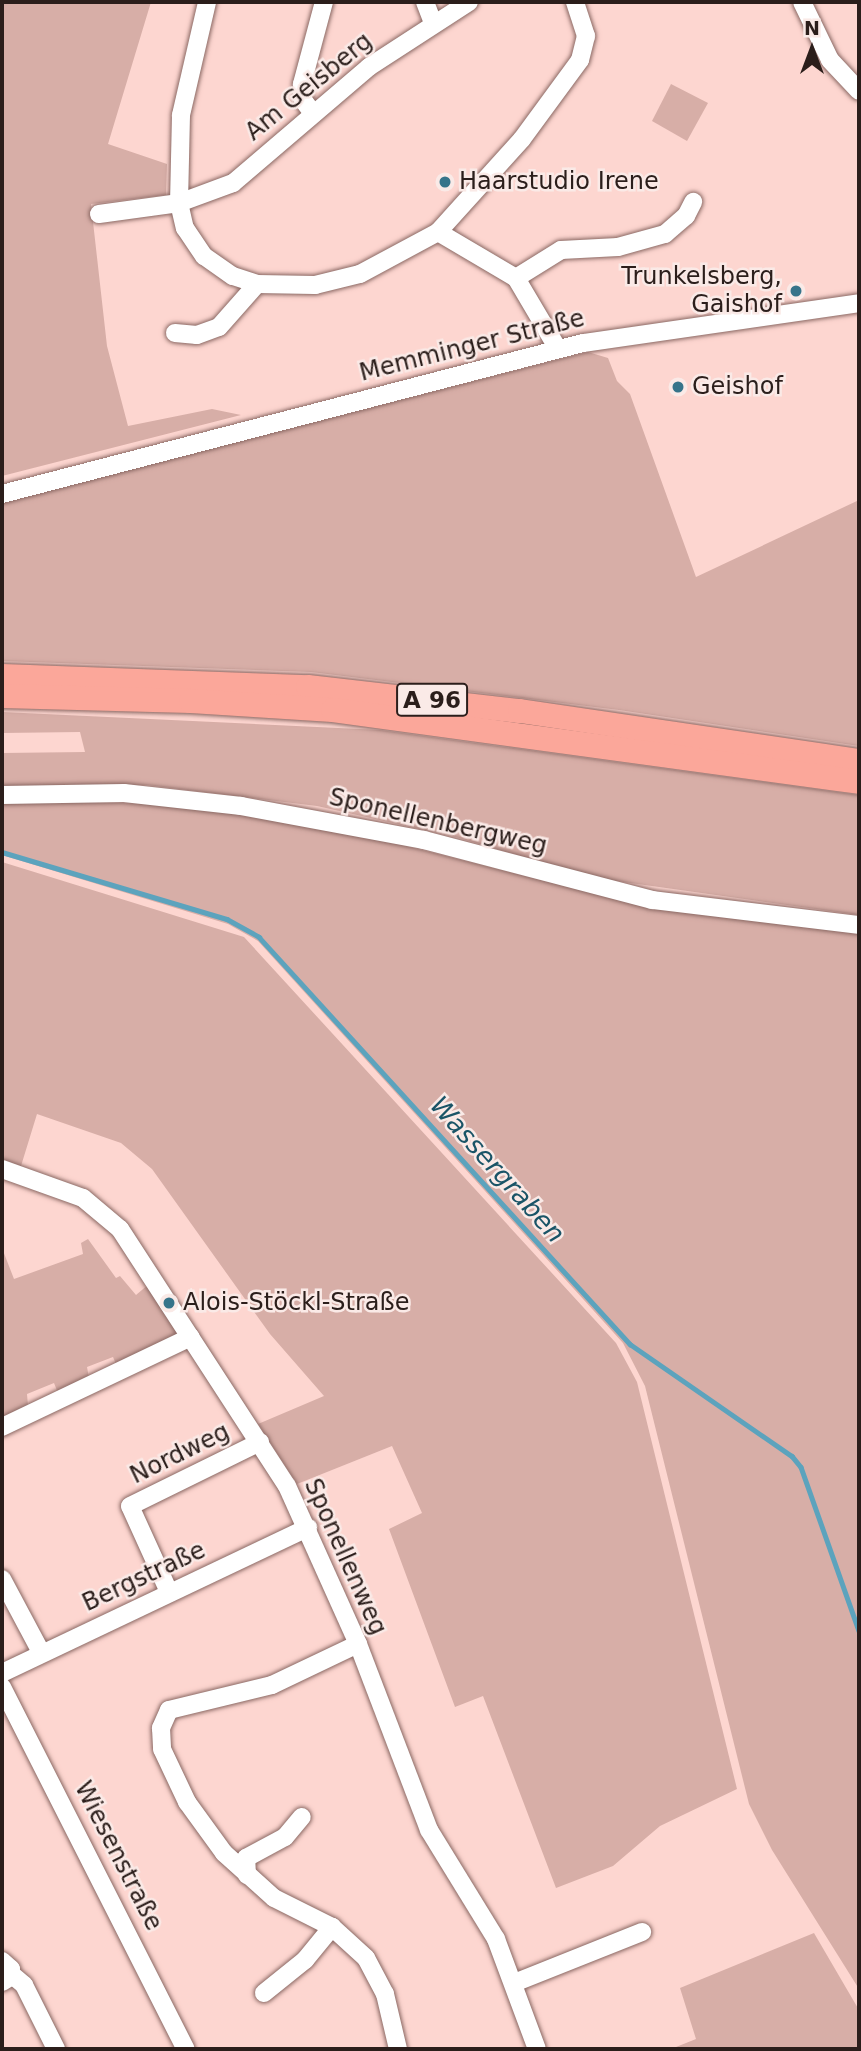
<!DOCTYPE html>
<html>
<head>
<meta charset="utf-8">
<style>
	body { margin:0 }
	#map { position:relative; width:861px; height:2051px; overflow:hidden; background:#fdd6d0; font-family:"DejaVu Sans",sans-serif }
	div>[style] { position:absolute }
	.green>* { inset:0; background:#d7aea7 }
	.stream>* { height:4.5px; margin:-2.25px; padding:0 2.25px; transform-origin:2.25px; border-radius:2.25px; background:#5ca3bd }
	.roads { filter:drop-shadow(0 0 2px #8a6863) drop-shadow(0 0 2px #8a6863) }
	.minor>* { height:18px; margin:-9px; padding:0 9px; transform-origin:9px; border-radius:9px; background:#fff }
	.highway>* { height:24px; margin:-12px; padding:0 12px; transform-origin:12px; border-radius:12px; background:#fba79a }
	.dots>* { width:19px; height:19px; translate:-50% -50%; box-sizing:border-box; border:4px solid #faeae7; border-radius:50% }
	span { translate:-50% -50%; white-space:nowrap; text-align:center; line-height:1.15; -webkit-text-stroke:5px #faeae7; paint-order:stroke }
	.shield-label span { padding:2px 5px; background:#faeae7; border:2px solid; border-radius:5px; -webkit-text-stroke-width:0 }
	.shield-label { font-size:23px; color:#2b1e1b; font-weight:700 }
	.street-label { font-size:24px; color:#2b1e1b }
	.poi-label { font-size:24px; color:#2b1e1b }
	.left { translate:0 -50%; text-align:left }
	.right { translate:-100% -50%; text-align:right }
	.water-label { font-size:26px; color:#1a5467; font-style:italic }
	.frame { position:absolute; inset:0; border:4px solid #2b1e1b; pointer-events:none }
	.north { position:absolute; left:777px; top:14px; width:70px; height:70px; -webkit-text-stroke:5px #faeae7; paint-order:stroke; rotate:0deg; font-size:19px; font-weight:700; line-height:28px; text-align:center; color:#2b1e1b }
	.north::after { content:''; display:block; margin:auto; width:24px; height:32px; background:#2b1e1b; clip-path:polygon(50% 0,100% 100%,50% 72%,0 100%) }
</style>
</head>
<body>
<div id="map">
	<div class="green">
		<div style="clip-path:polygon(2px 2px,151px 2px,108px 144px,167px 164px,166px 195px,91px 204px,107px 346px,128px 426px,212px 409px,241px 415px,2px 476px)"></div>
		<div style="clip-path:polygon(671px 84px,708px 103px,687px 141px,652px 121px)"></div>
		<div style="clip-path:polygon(588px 352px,608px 358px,617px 381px,630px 394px,696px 577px,859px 500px,859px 746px,619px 710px,311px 672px,2px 661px,2px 502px)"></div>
		<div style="clip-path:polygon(2px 712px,380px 730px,859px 795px,859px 915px,595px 878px,456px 837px,317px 806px,147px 785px,2px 790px,2px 753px,85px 752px,80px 732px,2px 733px)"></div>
		<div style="clip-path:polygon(2px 801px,172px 804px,343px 830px,636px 904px,859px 933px,859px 1989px,772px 1850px,749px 1804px,645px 1386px,623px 1343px,258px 941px,228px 924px,2px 855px)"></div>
		<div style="clip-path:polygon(2px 862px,244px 937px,616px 1343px,637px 1382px,737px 1789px,660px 1826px,613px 1866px,556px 1888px,483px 1696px,455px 1707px,389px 1529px,422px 1513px,392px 1446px,297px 1484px,258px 1424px,324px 1396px,270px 1334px,152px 1169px,121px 1143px,37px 1114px,21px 1166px,2px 1159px)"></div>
		<div style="clip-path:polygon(88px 1239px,116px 1278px,120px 1276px,136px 1295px,149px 1284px,178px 1335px,116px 1364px,113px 1357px,87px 1367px,89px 1378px,58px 1393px,54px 1383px,27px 1394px,28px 1406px,2px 1419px,2px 1248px,14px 1279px,83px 1254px,81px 1243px)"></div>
		<div style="clip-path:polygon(814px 1933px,859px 2010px,859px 2049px,671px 2049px,696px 2039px,680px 1988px)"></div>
	</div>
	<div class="stream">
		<div style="left:2px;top:852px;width:235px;rotate:16.6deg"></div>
		<div style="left:227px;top:919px;width:37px;rotate:29deg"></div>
		<div style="left:259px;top:937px;width:551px;rotate:47.65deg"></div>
		<div style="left:630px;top:1344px;width:197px;rotate:34.7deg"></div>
		<div style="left:792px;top:1456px;width:14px;rotate:51deg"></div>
		<div style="left:801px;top:1467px;width:174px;rotate:70.5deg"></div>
	</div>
	<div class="roads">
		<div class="minor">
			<div style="left:425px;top:2px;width:22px;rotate:69deg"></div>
			<div style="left:469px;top:2px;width:119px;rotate:147deg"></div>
			<div style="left:369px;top:67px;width:179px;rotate:139.5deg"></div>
			<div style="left:233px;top:183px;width:58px;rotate:159.7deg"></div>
			<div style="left:179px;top:203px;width:26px;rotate:77deg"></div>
			<div style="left:185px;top:228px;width:34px;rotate:56deg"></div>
			<div style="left:204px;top:256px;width:35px;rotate:35deg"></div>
			<div style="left:233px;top:276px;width:25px;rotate:18deg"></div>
			<div style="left:257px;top:284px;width:58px;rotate:1deg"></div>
			<div style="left:315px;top:285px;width:46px;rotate:-13.7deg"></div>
			<div style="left:360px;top:274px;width:89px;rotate:-28.3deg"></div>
			<div style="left:438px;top:232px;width:125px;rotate:-47.9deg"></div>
			<div style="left:522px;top:139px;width:98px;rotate:-53.7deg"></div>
			<div style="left:580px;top:60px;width:25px;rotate:-76deg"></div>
			<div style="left:586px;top:36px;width:36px;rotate:-108deg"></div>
			<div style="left:802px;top:2px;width:64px;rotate:64.2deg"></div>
			<div style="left:830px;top:60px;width:42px;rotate:46.9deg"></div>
			<div style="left:312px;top:112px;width:15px;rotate:-127deg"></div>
			<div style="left:303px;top:100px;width:16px;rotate:-94deg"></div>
			<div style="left:302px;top:84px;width:85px;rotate:-75deg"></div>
			<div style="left:99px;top:214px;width:81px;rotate:-7.8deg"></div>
			<div style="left:179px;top:203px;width:88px;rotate:-88.7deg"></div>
			<div style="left:181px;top:115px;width:116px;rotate:-77deg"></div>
			<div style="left:438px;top:232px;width:91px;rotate:30.5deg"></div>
			<div style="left:516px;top:278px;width:82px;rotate:59.4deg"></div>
			<div style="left:516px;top:278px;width:53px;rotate:-31.9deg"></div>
			<div style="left:561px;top:250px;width:57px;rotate:-3deg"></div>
			<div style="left:618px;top:247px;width:49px;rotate:-15.5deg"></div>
			<div style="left:665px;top:234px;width:28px;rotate:-41deg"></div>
			<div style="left:686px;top:216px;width:16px;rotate:-63deg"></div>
			<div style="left:175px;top:333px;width:22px;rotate:5deg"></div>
			<div style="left:197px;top:335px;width:23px;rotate:-20deg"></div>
			<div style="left:219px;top:327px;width:57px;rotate:-48.5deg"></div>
			<div style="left:2px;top:494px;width:600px;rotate:-14.57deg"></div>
			<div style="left:583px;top:343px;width:279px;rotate:-8.2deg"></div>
			<div style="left:2px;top:795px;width:122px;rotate:-0.9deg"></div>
			<div style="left:124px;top:793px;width:118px;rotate:6.3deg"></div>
			<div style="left:241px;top:806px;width:186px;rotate:10.5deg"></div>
			<div style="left:424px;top:840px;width:236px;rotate:14.7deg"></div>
			<div style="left:652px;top:900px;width:209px;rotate:6.9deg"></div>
			<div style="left:2px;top:1169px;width:86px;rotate:19.7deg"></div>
			<div style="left:83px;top:1198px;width:48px;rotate:40deg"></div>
			<div style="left:120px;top:1229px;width:306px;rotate:57deg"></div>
			<div style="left:287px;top:1486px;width:173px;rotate:65.8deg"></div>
			<div style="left:358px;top:1644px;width:199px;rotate:69.1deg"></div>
			<div style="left:429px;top:1830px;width:128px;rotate:58.4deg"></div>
			<div style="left:496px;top:1939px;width:117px;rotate:69.6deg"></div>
			<div style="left:2px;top:1427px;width:209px;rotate:-25.5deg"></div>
			<div style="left:2px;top:1579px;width:83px;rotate:61.9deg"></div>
			<div style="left:169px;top:1592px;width:94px;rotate:-114.4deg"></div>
			<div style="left:130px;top:1506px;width:145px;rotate:-26.2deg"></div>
			<div style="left:358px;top:1644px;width:95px;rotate:154.5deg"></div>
			<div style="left:272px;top:1685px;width:106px;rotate:166.4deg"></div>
			<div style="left:169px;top:1710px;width:20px;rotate:114deg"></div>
			<div style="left:161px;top:1728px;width:21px;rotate:87deg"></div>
			<div style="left:162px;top:1749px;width:59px;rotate:64.7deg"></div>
			<div style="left:187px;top:1802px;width:63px;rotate:54deg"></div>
			<div style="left:224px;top:1853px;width:67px;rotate:42deg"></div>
			<div style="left:274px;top:1898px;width:65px;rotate:26.6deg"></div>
			<div style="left:332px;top:1927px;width:46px;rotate:42.4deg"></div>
			<div style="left:366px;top:1958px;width:41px;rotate:62.2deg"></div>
			<div style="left:385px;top:1994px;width:57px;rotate:76.7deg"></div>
			<div style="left:2px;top:1673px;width:339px;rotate:-25.4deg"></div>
			<div style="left:2px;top:1687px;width:406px;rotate:63.1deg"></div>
			<div style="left:247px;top:1875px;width:17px;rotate:-93deg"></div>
			<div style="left:246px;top:1858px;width:44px;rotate:-28.3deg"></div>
			<div style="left:285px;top:1837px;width:26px;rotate:-50deg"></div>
			<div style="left:2px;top:1961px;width:12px;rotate:42deg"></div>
			<div style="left:11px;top:1969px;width:8px;rotate:97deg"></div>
			<div style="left:10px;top:1977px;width:9px;rotate:148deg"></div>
			<div style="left:11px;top:1974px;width:17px;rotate:40deg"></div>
			<div style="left:24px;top:1985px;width:72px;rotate:63.4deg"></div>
			<div style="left:514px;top:1983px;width:138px;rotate:-21.7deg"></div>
			<div style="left:264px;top:1993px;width:53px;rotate:-38.8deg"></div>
			<div style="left:305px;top:1960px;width:43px;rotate:-50.7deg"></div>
		</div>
		<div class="highway">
			<div style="left:2px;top:676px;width:306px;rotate:2.1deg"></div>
			<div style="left:308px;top:687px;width:213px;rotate:6.5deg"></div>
			<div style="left:520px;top:711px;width:343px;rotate:8.4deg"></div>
			<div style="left:2px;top:696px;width:189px;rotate:1.5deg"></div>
			<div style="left:191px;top:701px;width:142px;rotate:3.6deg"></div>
			<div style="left:333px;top:710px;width:531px;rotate:7.79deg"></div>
		</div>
	</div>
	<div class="dots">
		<div style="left:445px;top:182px;background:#36748a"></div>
		<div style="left:796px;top:291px;background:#36748a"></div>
		<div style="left:678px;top:387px;background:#36748a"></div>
		<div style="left:169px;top:1303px;background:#36748a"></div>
	</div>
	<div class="shield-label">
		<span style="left:432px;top:700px">A 96</span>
	</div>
	<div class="street-label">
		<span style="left:309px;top:87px;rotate:-39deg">Am Geisberg</span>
		<span style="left:472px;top:346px;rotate:-14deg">Memminger Straße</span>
		<span style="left:438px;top:822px;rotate:13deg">Sponellenbergweg</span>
		<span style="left:180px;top:1454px;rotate:-26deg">Nordweg</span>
		<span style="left:345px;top:1557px;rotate:66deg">Sponellenweg</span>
		<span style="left:144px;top:1577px;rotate:-25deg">Bergstraße</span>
		<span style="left:118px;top:1856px;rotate:63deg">Wiesenstraße</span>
	</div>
	<div class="poi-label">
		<span class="left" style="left:459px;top:182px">Haarstudio Irene</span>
		<span class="right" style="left:782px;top:291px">Trunkelsberg,<br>Gaishof</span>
		<span class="left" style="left:692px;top:387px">Geishof</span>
		<span class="left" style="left:183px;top:1303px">Alois-Stöckl-Straße</span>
	</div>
	<div class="water-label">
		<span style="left:497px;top:1170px;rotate:48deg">Wassergraben</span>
	</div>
	<div class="frame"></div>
	<div class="north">N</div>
</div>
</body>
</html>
